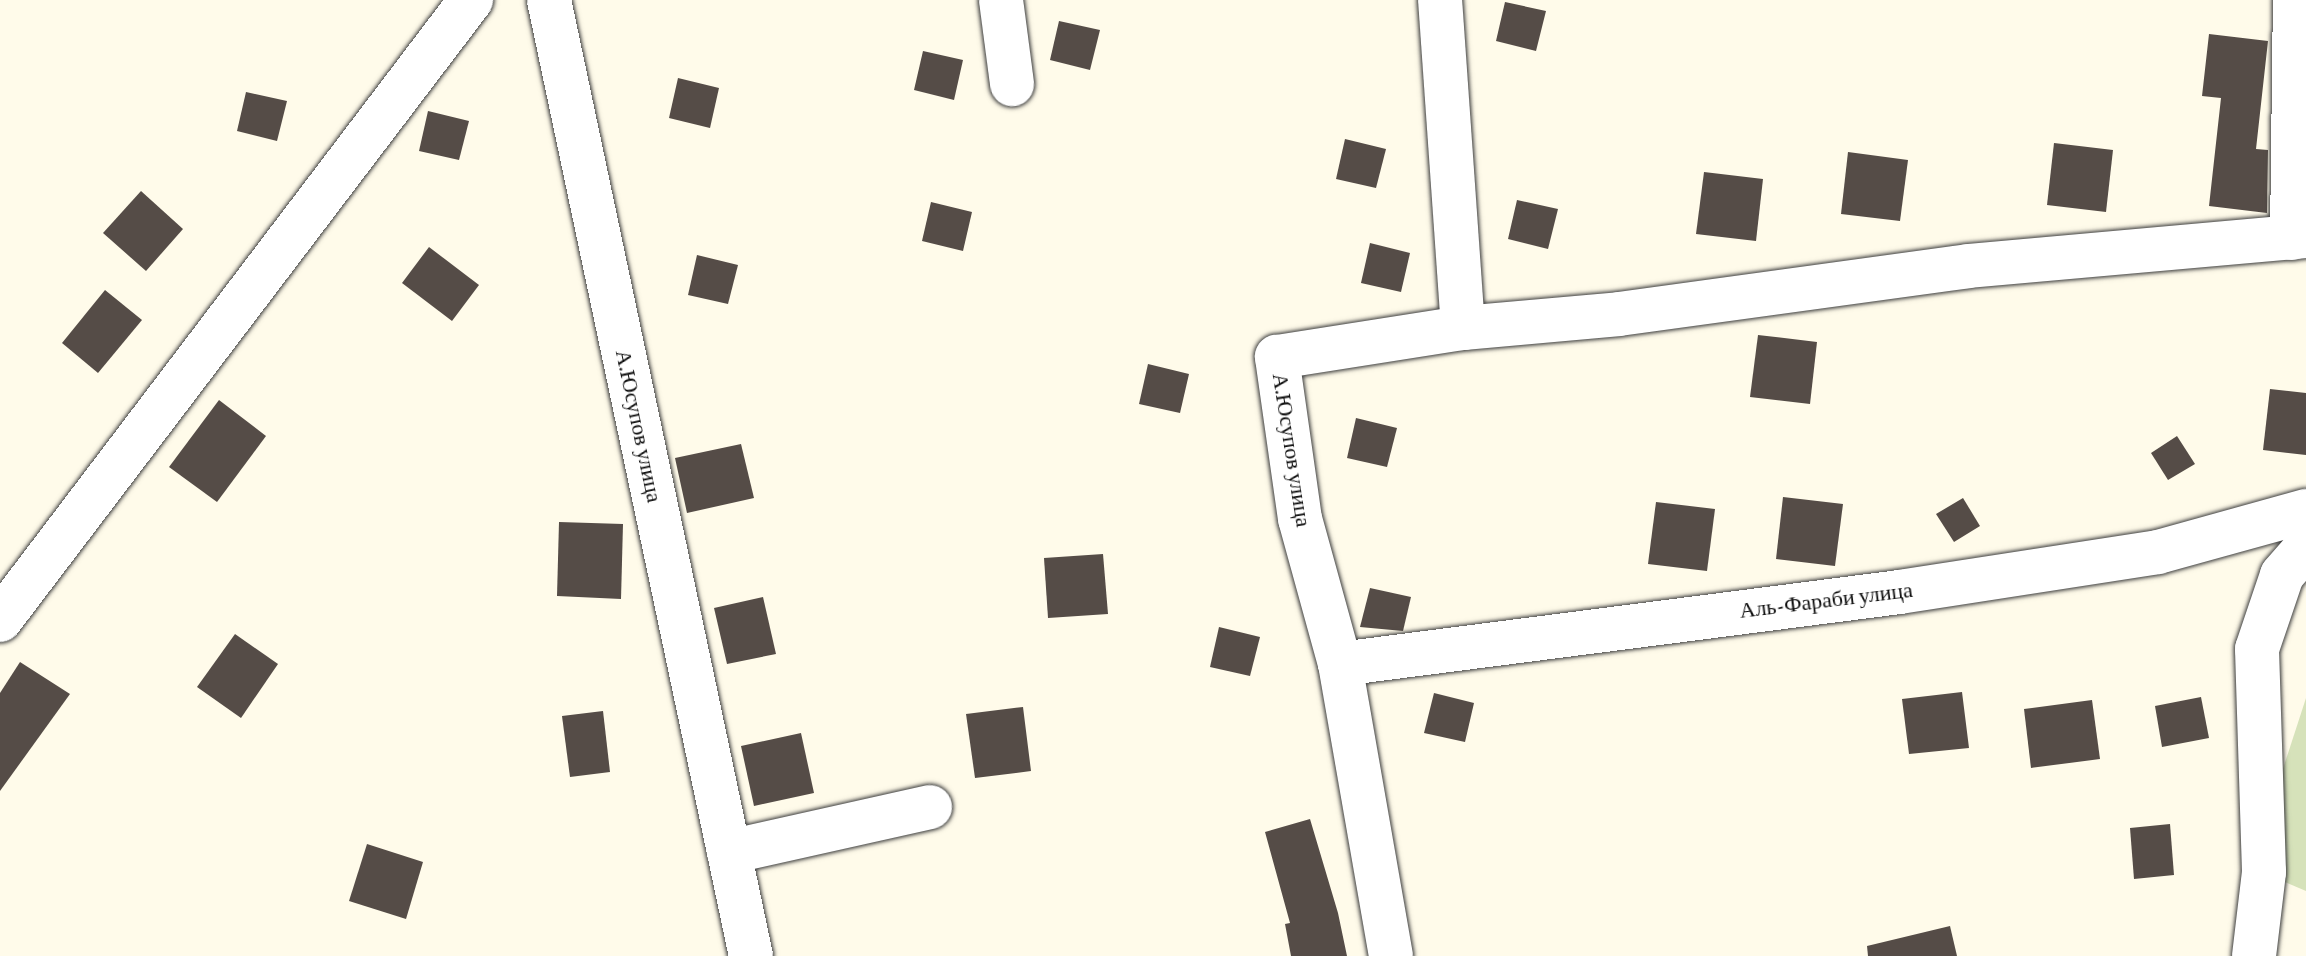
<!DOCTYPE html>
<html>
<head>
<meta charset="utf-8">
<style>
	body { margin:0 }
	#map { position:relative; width:2306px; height:956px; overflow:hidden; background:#fffbea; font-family:"Crimson Pro",serif }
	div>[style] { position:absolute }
	.cemetery>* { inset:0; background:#d6e2ba }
	.building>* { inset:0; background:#554c47 }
	.roads { filter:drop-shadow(0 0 2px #3f3f3f) drop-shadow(0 0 2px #3f3f3f) }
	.minor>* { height:44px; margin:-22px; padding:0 22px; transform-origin:22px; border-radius:22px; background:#fff }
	span { translate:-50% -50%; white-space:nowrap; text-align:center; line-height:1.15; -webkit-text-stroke:8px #fff; paint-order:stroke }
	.street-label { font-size:22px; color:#0c0c0c }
</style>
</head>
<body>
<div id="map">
	<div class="cemetery">
		<div style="clip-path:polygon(2306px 698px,2306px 891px,2285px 882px,2277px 787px)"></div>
	</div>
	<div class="building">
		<div style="clip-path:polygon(1505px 2px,1546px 11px,1536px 51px,1496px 41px)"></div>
		<div style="clip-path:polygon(1059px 21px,1100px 30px,1090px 70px,1050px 60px)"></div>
		<div style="clip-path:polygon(2209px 34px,2268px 41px,2256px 149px,2268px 150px,2267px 213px,2209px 206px,2221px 98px,2202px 96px)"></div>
		<div style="clip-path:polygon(923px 51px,963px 60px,954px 100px,914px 90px)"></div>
		<div style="clip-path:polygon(678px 78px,719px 88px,710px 128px,669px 118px)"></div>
		<div style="clip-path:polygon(246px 92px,287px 101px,277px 141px,237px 131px)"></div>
		<div style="clip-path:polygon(428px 111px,469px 121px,459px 160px,419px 151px)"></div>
		<div style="clip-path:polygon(1345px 139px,1386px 149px,1376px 188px,1336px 179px)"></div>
		<div style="clip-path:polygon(2054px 143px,2113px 150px,2106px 212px,2047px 205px)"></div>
		<div style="clip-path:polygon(1848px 152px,1908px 160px,1900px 221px,1841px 214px)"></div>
		<div style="clip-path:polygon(1704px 172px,1763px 179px,1756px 241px,1696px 234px)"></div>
		<div style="clip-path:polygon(141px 191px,183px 229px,146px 271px,103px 233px)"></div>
		<div style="clip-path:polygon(1517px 200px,1558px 209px,1548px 249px,1508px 239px)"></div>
		<div style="clip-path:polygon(931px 202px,972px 212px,963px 251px,922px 241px)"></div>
		<div style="clip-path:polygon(1370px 243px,1410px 253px,1401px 292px,1361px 283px)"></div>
		<div style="clip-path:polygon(429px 247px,479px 285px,452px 321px,402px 283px)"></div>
		<div style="clip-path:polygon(697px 255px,738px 265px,728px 304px,688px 295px)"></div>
		<div style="clip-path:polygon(105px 290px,142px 320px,98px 373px,62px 343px)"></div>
		<div style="clip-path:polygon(1758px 335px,1817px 342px,1810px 404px,1750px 397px)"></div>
		<div style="clip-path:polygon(1148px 364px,1189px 374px,1180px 413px,1139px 404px)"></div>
		<div style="clip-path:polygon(2270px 389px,2306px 393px,2306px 455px,2263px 450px)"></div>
		<div style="clip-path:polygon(219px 400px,266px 436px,217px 502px,169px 467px)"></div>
		<div style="clip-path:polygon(1356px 418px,1397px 428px,1387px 467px,1347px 458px)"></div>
		<div style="clip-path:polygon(2177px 436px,2195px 464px,2168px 480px,2151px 453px)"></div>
		<div style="clip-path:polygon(741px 444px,754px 498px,687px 513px,675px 458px)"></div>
		<div style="clip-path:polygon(1783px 497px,1843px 504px,1835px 566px,1776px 559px)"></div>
		<div style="clip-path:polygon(1963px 498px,1980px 526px,1954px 542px,1936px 514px)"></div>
		<div style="clip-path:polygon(1656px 502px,1715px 509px,1707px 571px,1648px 564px)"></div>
		<div style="clip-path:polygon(559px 522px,623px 524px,621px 599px,557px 596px)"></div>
		<div style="clip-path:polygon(1103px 554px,1108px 614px,1048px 618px,1044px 558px)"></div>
		<div style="clip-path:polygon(1370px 588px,1411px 597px,1403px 631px,1360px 627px)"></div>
		<div style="clip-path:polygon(763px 597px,776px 654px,727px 664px,714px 608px)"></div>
		<div style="clip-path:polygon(1219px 627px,1260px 637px,1250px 676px,1210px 667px)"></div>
		<div style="clip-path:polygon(235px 634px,278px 664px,241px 718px,197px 687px)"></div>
		<div style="clip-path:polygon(20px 662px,70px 694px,0 791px,0 693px)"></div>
		<div style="clip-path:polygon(1962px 692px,1969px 748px,1909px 754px,1902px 699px)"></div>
		<div style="clip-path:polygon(1434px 693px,1474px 703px,1465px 742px,1424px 733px)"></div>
		<div style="clip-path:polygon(2201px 697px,2209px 738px,2162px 747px,2155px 706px)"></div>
		<div style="clip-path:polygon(2092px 700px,2100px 759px,2031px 768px,2024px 709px)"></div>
		<div style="clip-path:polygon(1023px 707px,1031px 771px,975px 778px,966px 714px)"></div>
		<div style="clip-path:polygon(603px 711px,610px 772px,570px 777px,562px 716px)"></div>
		<div style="clip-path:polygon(801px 733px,814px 793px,754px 806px,741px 746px)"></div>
		<div style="clip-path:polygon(1310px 819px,1338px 913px,1347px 956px,1291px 956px,1285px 924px,1290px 923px,1265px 832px)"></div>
		<div style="clip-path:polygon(2170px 824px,2174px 875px,2134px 879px,2130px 828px)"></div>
		<div style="clip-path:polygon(367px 844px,423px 862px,406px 919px,349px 901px)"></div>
		<div style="clip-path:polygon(1950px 926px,1957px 956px,1868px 956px,1867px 946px)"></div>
	</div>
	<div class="roads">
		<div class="minor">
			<div style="left:549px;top:0;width:977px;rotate:78.07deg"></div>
			<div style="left:1001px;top:0;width:85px;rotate:82.5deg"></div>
			<div style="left:2292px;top:238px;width:238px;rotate:-89.3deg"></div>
			<div style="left:1463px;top:328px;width:157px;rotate:-5.1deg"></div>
			<div style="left:1619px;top:314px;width:353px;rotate:-7.8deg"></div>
			<div style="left:1969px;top:266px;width:338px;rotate:-5.1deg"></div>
			<div style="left:0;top:620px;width:779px;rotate:-52.78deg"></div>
			<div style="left:1340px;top:664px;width:565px;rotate:-7.33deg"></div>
			<div style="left:1900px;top:592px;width:261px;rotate:-8.8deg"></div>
			<div style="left:2158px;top:552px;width:154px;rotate:-15.5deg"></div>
			<div style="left:729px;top:852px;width:206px;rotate:-12.6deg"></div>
			<div style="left:1391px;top:956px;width:296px;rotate:-99.9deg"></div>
			<div style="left:1340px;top:664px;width:150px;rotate:-105.4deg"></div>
			<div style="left:1300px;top:519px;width:164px;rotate:-98.1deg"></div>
			<div style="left:1277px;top:357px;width:188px;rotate:-8.9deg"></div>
			<div style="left:1463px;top:328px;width:329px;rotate:-94deg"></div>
			<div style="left:2254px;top:956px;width:85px;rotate:-83.2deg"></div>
			<div style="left:2264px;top:872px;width:223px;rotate:-91.8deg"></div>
			<div style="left:2257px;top:649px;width:78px;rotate:-71.3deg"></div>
			<div style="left:2282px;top:575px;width:37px;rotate:-49deg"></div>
		</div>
	</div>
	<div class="street-label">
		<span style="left:639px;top:426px;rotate:78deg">А.Юсупов улица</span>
		<span style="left:1292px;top:450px;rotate:81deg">А.Юсупов улица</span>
		<span style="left:1826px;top:600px;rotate:-7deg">Аль-Фараби улица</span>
	</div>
</div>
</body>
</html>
